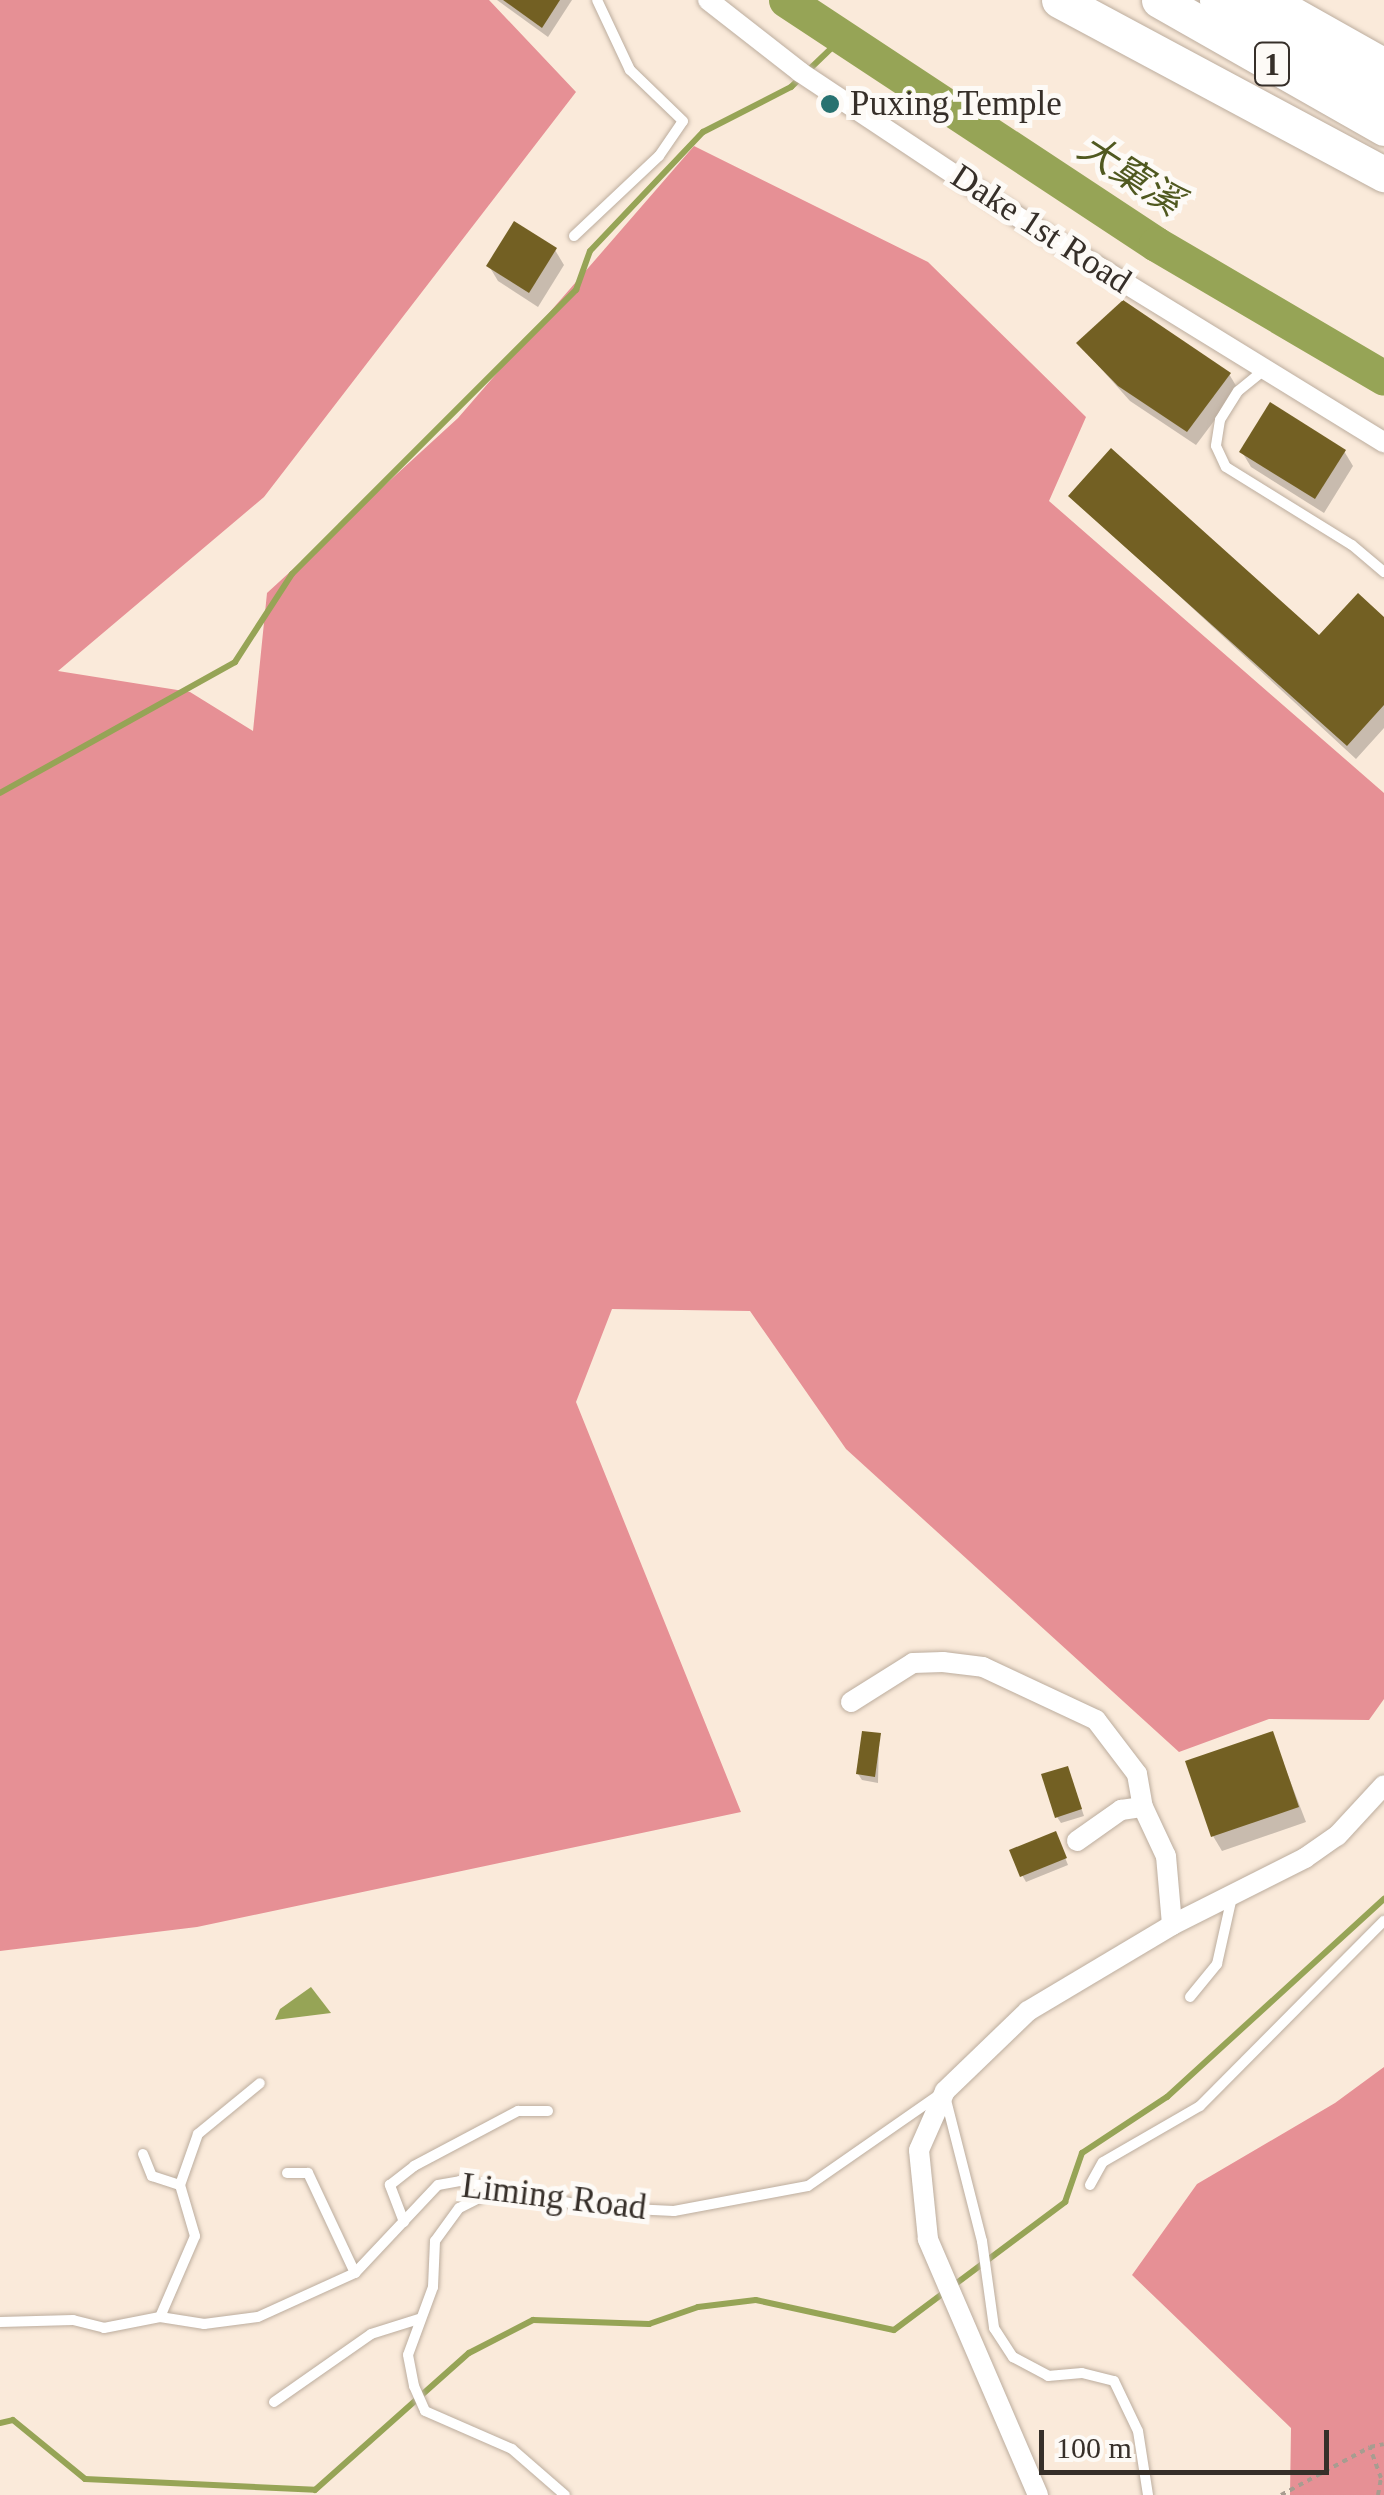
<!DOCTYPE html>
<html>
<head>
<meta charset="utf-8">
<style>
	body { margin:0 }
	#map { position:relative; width:1384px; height:2495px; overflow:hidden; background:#faeada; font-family:"Times New Roman","Noto Sans TC",serif }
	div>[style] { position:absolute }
	.forest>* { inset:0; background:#e69095 }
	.water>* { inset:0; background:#96a456 }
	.shadow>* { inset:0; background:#0003 }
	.stream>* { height:6px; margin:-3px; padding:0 3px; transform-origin:3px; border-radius:3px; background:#96a456 }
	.river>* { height:35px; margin:-17.5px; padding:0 17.5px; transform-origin:17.5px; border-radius:17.5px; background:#96a456 }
	.building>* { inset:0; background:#736023 }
	.path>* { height:4px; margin-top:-2px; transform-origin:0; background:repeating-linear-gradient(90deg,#a89c90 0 5px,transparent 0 10px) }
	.roads { filter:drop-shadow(0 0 2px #bcad9e) drop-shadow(0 0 2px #bcad9e) }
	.service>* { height:10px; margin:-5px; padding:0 5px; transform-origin:5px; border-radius:5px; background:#fff }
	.minor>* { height:20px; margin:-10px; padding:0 10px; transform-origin:10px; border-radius:10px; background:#fff }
	.motorway>* { height:35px; margin:-17.5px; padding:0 17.5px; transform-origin:17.5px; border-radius:17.5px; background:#fff }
	.dots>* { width:28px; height:28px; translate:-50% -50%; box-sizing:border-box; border:5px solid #fdfaf6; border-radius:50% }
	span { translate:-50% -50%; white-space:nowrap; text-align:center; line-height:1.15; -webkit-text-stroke:10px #fdfaf6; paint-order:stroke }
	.shield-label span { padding:2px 8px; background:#fdfaf6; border:2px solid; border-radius:8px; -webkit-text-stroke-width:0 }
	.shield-label { font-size:32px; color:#362f29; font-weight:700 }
	.poi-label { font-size:35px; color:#362f29 }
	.left { translate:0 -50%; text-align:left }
	.street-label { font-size:35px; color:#362f29 }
	.water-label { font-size:38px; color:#505920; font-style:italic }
	.scale { position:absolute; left:1039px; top:2430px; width:290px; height:45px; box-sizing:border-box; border:5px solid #362f29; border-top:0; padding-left:12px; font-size:30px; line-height:35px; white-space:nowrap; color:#362f29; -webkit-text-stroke:8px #fdfaf6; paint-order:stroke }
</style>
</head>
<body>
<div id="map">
	<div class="forest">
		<div style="clip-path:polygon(0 0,489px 0,576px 92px,264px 497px,58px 671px,190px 692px,253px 731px,267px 593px,458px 418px,694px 146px,928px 262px,1086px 417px,1049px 501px,1384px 793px,1384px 1699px,1369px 1720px,1269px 1719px,1179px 1752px,846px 1449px,750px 1311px,612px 1309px,576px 1402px,741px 1812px,197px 1927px,0 1951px)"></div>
		<div style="clip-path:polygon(1384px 2067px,1384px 2495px,1290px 2495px,1291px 2428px,1132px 2275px,1197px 2184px,1335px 2103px)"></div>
	</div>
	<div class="water">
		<div style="clip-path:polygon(311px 1987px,331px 2013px,275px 2020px,280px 2009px)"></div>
	</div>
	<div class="shadow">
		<div style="clip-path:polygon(497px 0,572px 0,548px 37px)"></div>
		<div style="clip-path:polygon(555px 250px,564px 265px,538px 307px,498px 281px,489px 266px)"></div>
		<div style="clip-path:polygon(1079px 344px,1229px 374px,1238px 389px,1196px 445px,1130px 401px)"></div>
		<div style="clip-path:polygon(1344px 451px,1353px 466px,1324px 513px,1251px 467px,1242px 452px)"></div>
		<div style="clip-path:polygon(1071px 496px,1319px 639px,1384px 621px,1384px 728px,1356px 759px)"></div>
		<div style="clip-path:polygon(1272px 1734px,1306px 1822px,1222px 1851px,1213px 1836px)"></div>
		<div style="clip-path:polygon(879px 1736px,878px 1783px,862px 1780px,858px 1774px)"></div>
		<div style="clip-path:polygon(1070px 1775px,1084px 1816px,1061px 1823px,1057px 1817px)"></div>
		<div style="clip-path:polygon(1058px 1840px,1068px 1865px,1026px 1882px,1022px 1875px)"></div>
	</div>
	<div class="stream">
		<div style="left:0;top:793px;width:269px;rotate:-29.1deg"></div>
		<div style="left:235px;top:662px;width:105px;rotate:-57.1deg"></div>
		<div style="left:292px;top:574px;width:402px;rotate:-45deg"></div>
		<div style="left:576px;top:290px;width:41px;rotate:-70.3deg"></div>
		<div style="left:590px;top:251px;width:164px;rotate:-46.5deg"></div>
		<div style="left:703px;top:132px;width:99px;rotate:-27.1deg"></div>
		<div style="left:791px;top:87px;width:72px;rotate:-43.9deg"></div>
		<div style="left:0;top:2423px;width:13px;rotate:-13deg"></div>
		<div style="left:13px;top:2420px;width:93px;rotate:39.3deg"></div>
		<div style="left:85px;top:2479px;width:230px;rotate:2.7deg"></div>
		<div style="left:315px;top:2490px;width:206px;rotate:-41.7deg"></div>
		<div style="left:469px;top:2353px;width:72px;rotate:-27.3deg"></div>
		<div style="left:533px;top:2320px;width:116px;rotate:2deg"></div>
		<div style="left:649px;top:2324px;width:52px;rotate:-19.1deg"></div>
		<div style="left:698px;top:2307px;width:58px;rotate:-6.9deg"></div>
		<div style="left:756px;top:2300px;width:141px;rotate:12.3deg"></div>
		<div style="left:894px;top:2330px;width:214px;rotate:-36.8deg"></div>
		<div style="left:1065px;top:2202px;width:52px;rotate:-70.9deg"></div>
		<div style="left:1082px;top:2153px;width:102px;rotate:-33.4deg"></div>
		<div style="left:1167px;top:2097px;width:294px;rotate:-42.4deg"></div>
	</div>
	<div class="river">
		<div style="left:786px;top:0;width:443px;rotate:33.4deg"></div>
		<div style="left:1156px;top:244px;width:264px;rotate:30.4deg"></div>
	</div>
	<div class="building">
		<div style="clip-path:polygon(503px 0,560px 0,542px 28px)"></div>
		<div style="clip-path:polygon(514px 221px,557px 248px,529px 293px,486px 266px)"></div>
		<div style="clip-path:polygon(1123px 300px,1231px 373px,1187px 432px,1118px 386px,1076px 343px)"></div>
		<div style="clip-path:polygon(1270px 402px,1346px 450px,1315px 499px,1239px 452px)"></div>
		<div style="clip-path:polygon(1111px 448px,1319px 635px,1358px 593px,1384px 617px,1384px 705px,1347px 746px,1068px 496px)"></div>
		<div style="clip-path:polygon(862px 1731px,881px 1733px,875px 1777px,856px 1774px)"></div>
		<div style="clip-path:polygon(1273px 1731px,1299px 1807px,1211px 1837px,1185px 1761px)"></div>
		<div style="clip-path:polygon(1068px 1766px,1082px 1809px,1055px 1818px,1041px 1774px)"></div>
		<div style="clip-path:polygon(1056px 1831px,1067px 1858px,1020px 1877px,1009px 1850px)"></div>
	</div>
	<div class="path">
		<div style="left:1281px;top:2495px;width:101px;rotate:-28.3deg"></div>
		<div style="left:1378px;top:2495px;width:17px;rotate:-80deg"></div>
		<div style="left:1381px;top:2478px;width:33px;rotate:-110deg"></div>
		<div style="left:1370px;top:2447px;width:14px;rotate:-12deg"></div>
	</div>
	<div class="roads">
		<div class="service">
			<div style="left:574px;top:236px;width:117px;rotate:-43.3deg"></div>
			<div style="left:659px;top:156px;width:42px;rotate:-55.6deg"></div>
			<div style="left:683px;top:121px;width:74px;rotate:-136.1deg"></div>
			<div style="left:630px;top:70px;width:77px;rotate:-115.2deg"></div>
			<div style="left:1264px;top:370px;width:33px;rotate:141deg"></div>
			<div style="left:1238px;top:391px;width:34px;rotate:122deg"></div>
			<div style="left:1220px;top:420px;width:26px;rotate:99deg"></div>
			<div style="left:1216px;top:446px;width:23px;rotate:65deg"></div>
			<div style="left:1226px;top:467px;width:148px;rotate:31.8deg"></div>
			<div style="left:1352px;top:545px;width:42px;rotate:40.2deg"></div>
			<div style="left:1190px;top:1997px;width:43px;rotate:-50.7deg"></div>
			<div style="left:1217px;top:1964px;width:69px;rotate:-77.4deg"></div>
			<div style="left:946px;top:2100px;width:146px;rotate:75.7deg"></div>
			<div style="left:982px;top:2241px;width:88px;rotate:82.1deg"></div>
			<div style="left:994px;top:2328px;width:35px;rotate:57deg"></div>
			<div style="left:1013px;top:2357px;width:40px;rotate:28deg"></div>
			<div style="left:1048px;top:2376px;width:34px;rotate:-5deg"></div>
			<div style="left:1082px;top:2373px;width:33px;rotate:14deg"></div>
			<div style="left:1114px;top:2381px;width:55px;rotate:64.4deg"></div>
			<div style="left:1138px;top:2431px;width:65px;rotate:81.1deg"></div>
			<div style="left:143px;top:2154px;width:24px;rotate:68deg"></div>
			<div style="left:152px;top:2176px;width:29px;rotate:18deg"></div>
			<div style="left:287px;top:2173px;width:21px"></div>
			<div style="left:308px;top:2173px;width:110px;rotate:64.8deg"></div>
			<div style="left:1090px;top:2185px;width:26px;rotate:-61deg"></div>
			<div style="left:1103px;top:2162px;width:112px;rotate:-30deg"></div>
			<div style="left:1200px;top:2106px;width:261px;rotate:-45.2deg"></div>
			<div style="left:495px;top:2190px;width:40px;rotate:153.4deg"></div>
			<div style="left:459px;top:2208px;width:41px;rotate:126deg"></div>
			<div style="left:435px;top:2241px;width:46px;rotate:92.5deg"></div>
			<div style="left:433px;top:2287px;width:72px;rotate:110.2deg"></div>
			<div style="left:408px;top:2355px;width:32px;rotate:79deg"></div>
			<div style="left:414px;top:2386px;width:27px;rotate:66deg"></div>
			<div style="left:425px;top:2411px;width:95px;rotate:23.6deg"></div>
			<div style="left:512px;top:2449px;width:70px;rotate:41deg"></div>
			<div style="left:404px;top:2222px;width:40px;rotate:-111deg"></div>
			<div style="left:390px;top:2185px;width:31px;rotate:-38deg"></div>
			<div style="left:414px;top:2166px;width:118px;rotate:-27.9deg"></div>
			<div style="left:518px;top:2111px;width:30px"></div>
			<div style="left:160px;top:2317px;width:88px;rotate:-66.6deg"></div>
			<div style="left:195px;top:2236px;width:53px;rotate:-106.4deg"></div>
			<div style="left:180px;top:2185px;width:54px;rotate:-70.6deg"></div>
			<div style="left:198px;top:2134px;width:80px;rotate:-39.4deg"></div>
			<div style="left:0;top:2322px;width:73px;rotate:-1.6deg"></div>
			<div style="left:73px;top:2320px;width:32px;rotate:14deg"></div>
			<div style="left:104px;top:2328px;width:57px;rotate:-11.1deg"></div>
			<div style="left:160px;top:2317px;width:45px;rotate:9deg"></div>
			<div style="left:204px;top:2324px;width:54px;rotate:-7.4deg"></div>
			<div style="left:258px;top:2317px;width:107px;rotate:-24.4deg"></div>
			<div style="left:355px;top:2273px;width:121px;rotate:-46.7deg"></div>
			<div style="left:438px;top:2185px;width:22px;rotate:-10deg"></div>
			<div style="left:460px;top:2181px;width:133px;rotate:11.3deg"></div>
			<div style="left:590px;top:2207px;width:84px;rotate:2.7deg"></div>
			<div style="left:674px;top:2211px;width:136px;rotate:-10.6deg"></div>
			<div style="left:808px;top:2186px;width:160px;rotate:-34.8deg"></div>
			<div style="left:274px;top:2402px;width:118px;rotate:-35deg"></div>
			<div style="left:371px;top:2334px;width:50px;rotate:-17.4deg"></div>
		</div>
		<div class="minor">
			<div style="left:708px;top:0;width:117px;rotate:38deg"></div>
			<div style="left:800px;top:72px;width:275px;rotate:33.6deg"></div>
			<div style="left:1029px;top:224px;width:417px;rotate:31.6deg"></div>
			<div style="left:851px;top:1702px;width:73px;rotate:-32.2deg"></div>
			<div style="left:913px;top:1663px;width:30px;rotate:-2deg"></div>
			<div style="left:943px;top:1662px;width:40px;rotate:7.1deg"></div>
			<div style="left:983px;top:1667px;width:125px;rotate:25.1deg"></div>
			<div style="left:1096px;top:1720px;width:68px;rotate:52.8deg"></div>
			<div style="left:1137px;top:1774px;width:34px;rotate:80deg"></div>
			<div style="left:1143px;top:1807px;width:54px;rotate:64.9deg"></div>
			<div style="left:1166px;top:1856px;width:69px;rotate:85deg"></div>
			<div style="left:1077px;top:1841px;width:54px;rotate:-35.2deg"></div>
			<div style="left:1121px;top:1810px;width:22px;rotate:-8deg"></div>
			<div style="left:1038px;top:2495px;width:279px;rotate:-113.3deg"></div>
			<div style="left:928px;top:2239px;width:89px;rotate:-95.8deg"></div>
			<div style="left:919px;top:2150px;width:64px;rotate:-66.2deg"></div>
			<div style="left:945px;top:2091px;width:115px;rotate:-43.9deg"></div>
			<div style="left:1028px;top:2011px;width:168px;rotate:-30.8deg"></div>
			<div style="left:1172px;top:1925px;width:149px;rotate:-26.7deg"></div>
			<div style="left:1305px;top:1858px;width:39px;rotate:-35deg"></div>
			<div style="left:1337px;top:1836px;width:69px;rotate:-47.3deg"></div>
		</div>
		<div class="motorway">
			<div style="left:1059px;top:0;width:369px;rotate:28.2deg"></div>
			<div style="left:1159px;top:0;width:259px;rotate:29.6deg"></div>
			<div style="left:1217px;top:0;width:193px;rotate:29.9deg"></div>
			<div style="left:1267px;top:0;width:134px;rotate:29.4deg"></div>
		</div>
	</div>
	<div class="dots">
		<div style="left:830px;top:104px;background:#287270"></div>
	</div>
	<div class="shield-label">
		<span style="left:1272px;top:64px">1</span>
	</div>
	<div class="poi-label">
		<span class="left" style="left:850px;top:104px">Puxing Temple</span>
	</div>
	<div class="street-label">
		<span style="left:1041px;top:229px;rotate:33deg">Dake 1st Road</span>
		<span style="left:554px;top:2197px;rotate:7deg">Liming Road</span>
	</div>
	<div class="water-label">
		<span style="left:1130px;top:175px;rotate:33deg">大窠溪</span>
	</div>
	<div class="scale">100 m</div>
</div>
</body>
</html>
